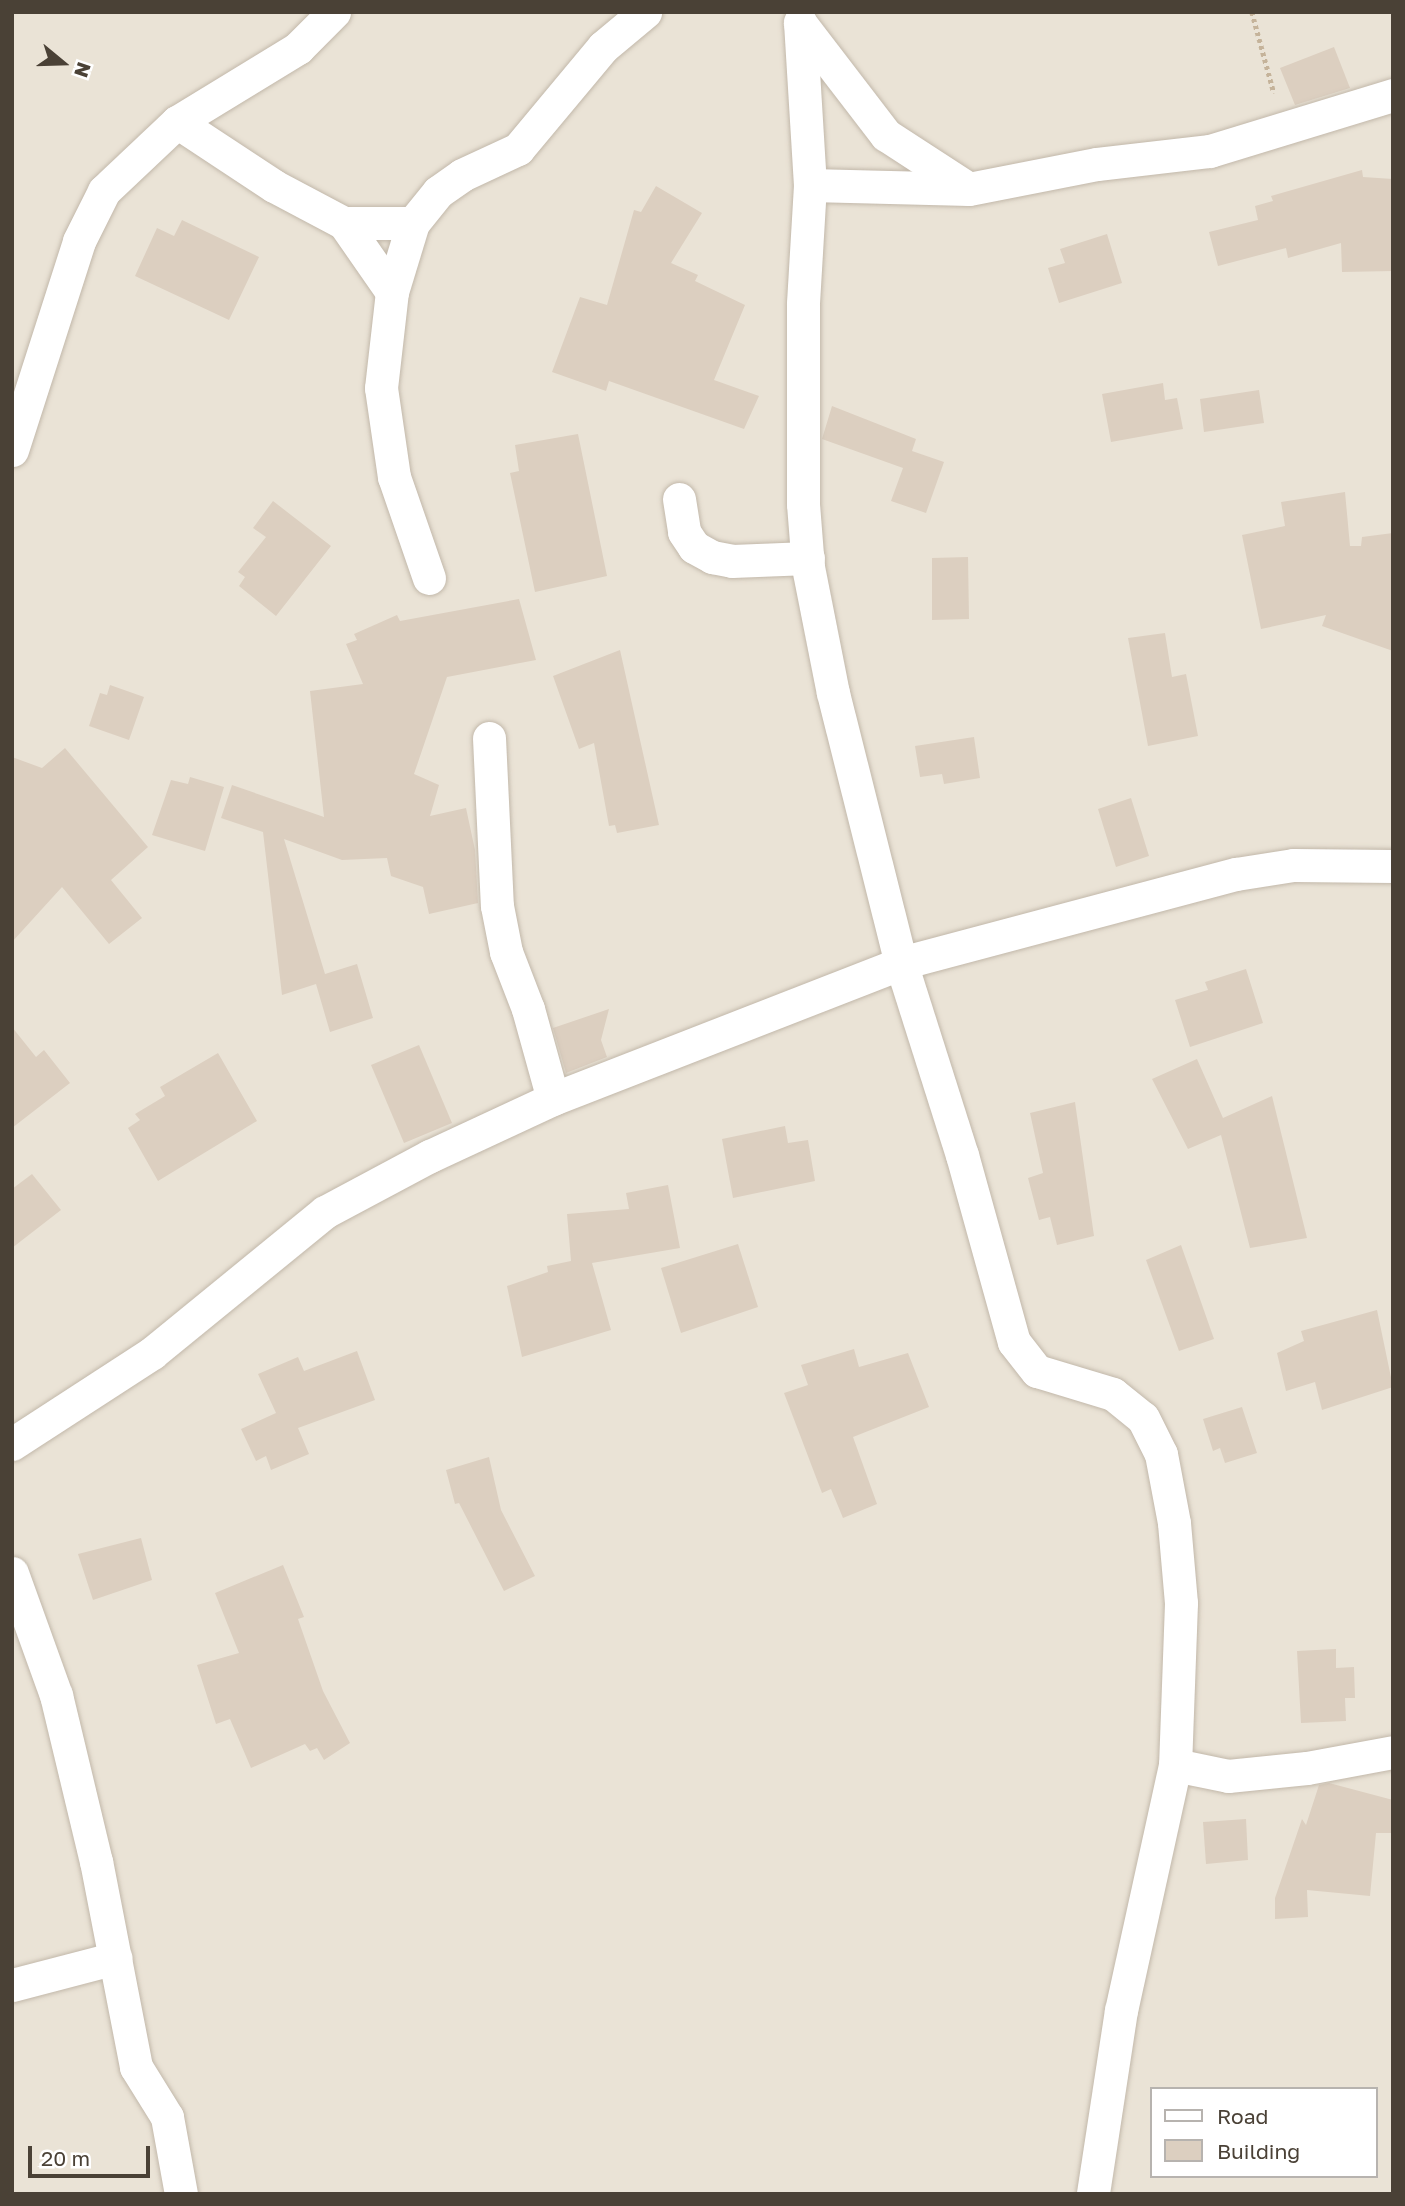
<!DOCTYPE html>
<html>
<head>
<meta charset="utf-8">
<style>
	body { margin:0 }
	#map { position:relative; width:1405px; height:2206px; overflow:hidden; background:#f6f1e9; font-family:"Golos Text",sans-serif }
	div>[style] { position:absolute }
	.residential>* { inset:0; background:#eae3d6 }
	.building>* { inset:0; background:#dccfc0 }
	.path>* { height:4.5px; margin-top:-2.25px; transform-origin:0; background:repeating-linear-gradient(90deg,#c5b39a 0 3.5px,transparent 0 7px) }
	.roads { filter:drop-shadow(0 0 2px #c2b8aa) drop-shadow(0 0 2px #c2b8aa) }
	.minor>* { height:33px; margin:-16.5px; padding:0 16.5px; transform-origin:16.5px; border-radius:16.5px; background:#fff }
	span { translate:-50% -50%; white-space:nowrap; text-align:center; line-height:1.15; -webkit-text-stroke:7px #fff; paint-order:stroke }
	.frame { position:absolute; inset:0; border:14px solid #4a4136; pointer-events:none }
	.legend { position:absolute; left:1150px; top:2087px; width:228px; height:91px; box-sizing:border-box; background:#fff; border:2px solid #b7b3af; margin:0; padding:9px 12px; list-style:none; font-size:21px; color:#4a4136 }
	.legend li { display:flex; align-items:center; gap:14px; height:35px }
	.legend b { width:35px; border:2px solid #b7b3af }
	.north { position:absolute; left:28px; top:28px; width:70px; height:70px; -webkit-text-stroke:5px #fff; paint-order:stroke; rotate:109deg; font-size:19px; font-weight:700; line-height:28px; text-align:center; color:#4a4136 }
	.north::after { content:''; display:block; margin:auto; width:24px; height:32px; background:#4a4136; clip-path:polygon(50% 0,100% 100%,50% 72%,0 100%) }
	.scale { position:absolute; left:28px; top:2146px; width:122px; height:32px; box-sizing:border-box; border:4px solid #4a4136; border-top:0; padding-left:9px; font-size:21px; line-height:24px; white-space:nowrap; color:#4a4136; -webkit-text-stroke:5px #fff; paint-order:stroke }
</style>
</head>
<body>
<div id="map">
	<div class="residential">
		<div style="clip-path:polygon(evenodd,12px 12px,1393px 12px,1393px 2194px,12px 2194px,12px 12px,1151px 2089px,1375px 2089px,1375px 2176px,1151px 2176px,1151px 2089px)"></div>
	</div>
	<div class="building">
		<div style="clip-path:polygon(1334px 47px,1350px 88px,1295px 105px,1280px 68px)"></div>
		<div style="clip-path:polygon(1362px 170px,1363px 177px,1393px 179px,1393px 271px,1342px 272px,1341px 243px,1288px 258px,1286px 248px,1218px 266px,1209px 232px,1258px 220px,1255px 206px,1273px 201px,1271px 196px)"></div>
		<div style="clip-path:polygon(656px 186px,702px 213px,671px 263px,698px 275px,695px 281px,745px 305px,714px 380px,759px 396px,744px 429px,609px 381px,606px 391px,552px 372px,580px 297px,607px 305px,634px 210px,641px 212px)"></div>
		<div style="clip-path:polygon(182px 220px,259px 257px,229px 320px,135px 276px,157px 228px,174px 236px)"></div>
		<div style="clip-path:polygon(1107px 234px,1122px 283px,1059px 303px,1048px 268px,1065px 263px,1060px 249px)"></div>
		<div style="clip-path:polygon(1163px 383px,1165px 400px,1177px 398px,1183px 429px,1111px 442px,1102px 394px)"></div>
		<div style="clip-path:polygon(1259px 390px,1264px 423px,1204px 432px,1200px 399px)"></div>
		<div style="clip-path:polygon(832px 406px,916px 439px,912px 451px,944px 462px,926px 513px,891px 501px,903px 468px,822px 439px)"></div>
		<div style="clip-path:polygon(578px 434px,607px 576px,535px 592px,510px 473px,519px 471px,515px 445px)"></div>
		<div style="clip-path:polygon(1345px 492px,1350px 546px,1361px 546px,1362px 537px,1393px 533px,1393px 651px,1322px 626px,1326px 615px,1261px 629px,1242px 535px,1285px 526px,1281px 502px)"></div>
		<div style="clip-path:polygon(273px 501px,331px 546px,276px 616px,239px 586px,245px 577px,238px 572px,266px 537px,253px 528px)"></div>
		<div style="clip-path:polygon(968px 557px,969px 619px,932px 620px,932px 558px)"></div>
		<div style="clip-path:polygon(519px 599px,536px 660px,447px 677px,414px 774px,439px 785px,430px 816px,466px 808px,475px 850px,478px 903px,429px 914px,423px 887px,391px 876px,387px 858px,342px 860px,284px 839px,325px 974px,357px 964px,373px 1018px,330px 1032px,316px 984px,282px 995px,263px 832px,221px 818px,232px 785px,324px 817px,310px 691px,363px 684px,346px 644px,357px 640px,354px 634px,397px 615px,400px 621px)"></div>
		<div style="clip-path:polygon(1165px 633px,1172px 677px,1186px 674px,1198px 736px,1148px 746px,1128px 638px)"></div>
		<div style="clip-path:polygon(620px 650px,659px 825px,617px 833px,615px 825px,609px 826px,594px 743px,579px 749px,553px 676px)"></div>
		<div style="clip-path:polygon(110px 685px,144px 697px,129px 740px,89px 726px,100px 693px,107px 695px)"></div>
		<div style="clip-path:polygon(974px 737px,980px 778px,944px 784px,942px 774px,920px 777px,915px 746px)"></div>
		<div style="clip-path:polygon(65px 748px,148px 847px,111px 880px,142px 918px,109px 944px,62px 887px,12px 942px,12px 757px,42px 768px)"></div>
		<div style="clip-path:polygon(190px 777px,224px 787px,205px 851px,152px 835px,171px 780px,188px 784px)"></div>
		<div style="clip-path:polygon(1131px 798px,1149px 856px,1116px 867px,1098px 809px)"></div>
		<div style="clip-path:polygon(1246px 969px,1263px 1023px,1190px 1047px,1175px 1000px,1208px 990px,1205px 982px)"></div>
		<div style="clip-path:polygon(609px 1009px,601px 1040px,607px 1057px,566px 1073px,553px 1028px)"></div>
		<div style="clip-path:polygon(12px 1027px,36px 1057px,44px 1050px,70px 1083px,12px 1128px)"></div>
		<div style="clip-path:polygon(419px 1045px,452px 1123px,404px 1143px,371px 1065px)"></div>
		<div style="clip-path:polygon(218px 1053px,257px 1121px,158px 1181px,128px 1128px,140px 1120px,135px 1114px,165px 1096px,160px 1087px)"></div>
		<div style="clip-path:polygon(1197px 1059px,1223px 1118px,1272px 1096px,1307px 1238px,1250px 1248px,1221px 1135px,1188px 1149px,1152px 1079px)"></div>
		<div style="clip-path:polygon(1075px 1102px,1094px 1236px,1057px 1245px,1050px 1217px,1039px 1220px,1028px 1178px,1043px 1173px,1030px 1113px)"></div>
		<div style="clip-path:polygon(785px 1126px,788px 1143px,808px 1140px,815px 1181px,733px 1198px,722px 1139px)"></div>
		<div style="clip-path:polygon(32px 1174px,61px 1210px,12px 1248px,12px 1189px)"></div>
		<div style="clip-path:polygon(668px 1185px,680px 1248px,592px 1263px,611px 1330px,522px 1357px,507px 1286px,548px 1272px,547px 1266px,571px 1261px,567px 1214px,629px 1209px,626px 1193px)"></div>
		<div style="clip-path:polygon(738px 1244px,758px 1307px,681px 1333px,661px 1268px)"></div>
		<div style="clip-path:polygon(1181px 1245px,1214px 1339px,1179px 1351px,1146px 1260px)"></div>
		<div style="clip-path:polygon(1377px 1310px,1393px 1387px,1322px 1410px,1315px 1382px,1286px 1391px,1277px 1353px,1304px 1341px,1301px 1331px)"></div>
		<div style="clip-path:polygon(854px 1349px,859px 1367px,908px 1353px,929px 1407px,853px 1437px,877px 1504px,843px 1518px,831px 1489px,822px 1493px,784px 1393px,808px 1385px,801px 1365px)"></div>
		<div style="clip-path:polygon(357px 1351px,375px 1400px,298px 1428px,309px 1454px,271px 1470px,266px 1456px,256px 1461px,241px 1429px,276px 1413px,258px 1374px,298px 1357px,304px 1371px)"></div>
		<div style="clip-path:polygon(1242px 1407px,1257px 1453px,1225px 1463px,1220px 1448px,1213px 1451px,1203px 1419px)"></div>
		<div style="clip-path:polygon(489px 1457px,501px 1510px,535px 1576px,504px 1591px,459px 1503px,455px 1504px,446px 1470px)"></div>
		<div style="clip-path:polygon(141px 1538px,152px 1580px,93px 1600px,78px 1554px)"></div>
		<div style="clip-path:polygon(283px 1565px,304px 1617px,298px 1619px,323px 1691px,350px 1743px,324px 1760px,317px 1748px,310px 1751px,305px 1744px,251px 1768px,230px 1719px,216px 1724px,197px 1665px,239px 1653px,215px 1593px)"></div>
		<div style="clip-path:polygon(1336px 1649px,1336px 1668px,1354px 1667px,1355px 1698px,1345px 1698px,1346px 1721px,1301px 1723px,1297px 1651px)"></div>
		<div style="clip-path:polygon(1329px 1783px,1393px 1800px,1393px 1833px,1376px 1833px,1370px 1896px,1307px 1890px,1308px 1917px,1275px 1919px,1275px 1898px,1302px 1819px,1306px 1825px,1319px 1785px)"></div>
		<div style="clip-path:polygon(1246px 1819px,1248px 1860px,1206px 1864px,1203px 1822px)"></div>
	</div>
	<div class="path">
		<div style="left:1252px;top:12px;width:84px;rotate:74.8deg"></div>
	</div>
	<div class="roads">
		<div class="minor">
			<div style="left:800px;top:22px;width:163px;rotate:86.5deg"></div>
			<div style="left:810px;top:185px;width:119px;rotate:93.4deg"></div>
			<div style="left:803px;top:304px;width:200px;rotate:90deg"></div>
			<div style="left:803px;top:504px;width:63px;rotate:85.5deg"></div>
			<div style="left:808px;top:567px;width:128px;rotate:78.8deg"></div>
			<div style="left:833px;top:693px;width:278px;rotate:75.9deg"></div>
			<div style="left:901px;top:963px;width:201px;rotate:72.4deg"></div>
			<div style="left:962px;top:1155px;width:194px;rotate:74.5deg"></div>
			<div style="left:1014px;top:1342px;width:37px;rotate:52deg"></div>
			<div style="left:1037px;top:1371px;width:79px;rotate:16.8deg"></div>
			<div style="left:1113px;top:1394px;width:38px;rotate:39deg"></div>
			<div style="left:1143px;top:1418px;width:40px;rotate:63.4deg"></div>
			<div style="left:1161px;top:1454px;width:70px;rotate:79.3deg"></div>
			<div style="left:1174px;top:1523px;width:80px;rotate:85deg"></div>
			<div style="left:1181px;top:1603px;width:162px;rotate:92.1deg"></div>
			<div style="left:1175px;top:1765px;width:251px;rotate:102.4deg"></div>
			<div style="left:1121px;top:2010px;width:186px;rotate:98.7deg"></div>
			<div style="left:800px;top:23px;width:141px;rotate:52.5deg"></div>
			<div style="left:886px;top:135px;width:95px;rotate:33deg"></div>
			<div style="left:177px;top:122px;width:116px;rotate:33.4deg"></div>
			<div style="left:274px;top:186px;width:79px;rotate:27.9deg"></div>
			<div style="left:344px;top:223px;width:69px"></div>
			<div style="left:810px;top:185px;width:159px;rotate:1.4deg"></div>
			<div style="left:969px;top:189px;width:130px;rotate:-11.1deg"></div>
			<div style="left:1097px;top:164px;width:114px;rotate:-6.6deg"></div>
			<div style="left:1210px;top:151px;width:191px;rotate:-17deg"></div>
			<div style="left:344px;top:223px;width:84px;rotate:55.2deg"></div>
			<div style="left:12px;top:450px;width:219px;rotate:-72.2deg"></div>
			<div style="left:79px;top:241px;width:56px;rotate:-63.4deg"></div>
			<div style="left:104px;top:191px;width:100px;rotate:-43.4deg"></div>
			<div style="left:177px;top:122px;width:142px;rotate:-31.4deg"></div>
			<div style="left:298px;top:48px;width:51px;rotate:-45deg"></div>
			<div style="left:679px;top:499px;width:33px;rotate:81deg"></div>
			<div style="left:684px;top:532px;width:18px;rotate:56deg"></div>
			<div style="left:694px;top:547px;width:21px;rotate:29deg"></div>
			<div style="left:712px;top:557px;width:20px;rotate:11deg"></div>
			<div style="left:732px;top:561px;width:76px;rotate:-2.3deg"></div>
			<div style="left:429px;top:578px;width:107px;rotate:-109.1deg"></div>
			<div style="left:394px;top:477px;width:90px;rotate:-98.3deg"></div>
			<div style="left:381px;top:388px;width:97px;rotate:-83.5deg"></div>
			<div style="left:392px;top:292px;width:72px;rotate:-73.1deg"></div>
			<div style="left:413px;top:223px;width:40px;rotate:-51deg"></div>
			<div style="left:438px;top:192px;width:29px;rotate:-35deg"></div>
			<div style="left:462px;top:175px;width:62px;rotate:-24.9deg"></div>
			<div style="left:518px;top:149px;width:133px;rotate:-50.2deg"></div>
			<div style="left:603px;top:47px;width:55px;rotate:-39.8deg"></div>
			<div style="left:489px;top:738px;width:168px;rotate:87.3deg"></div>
			<div style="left:497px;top:906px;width:47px;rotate:78.9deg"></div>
			<div style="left:506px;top:952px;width:61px;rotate:68.9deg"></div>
			<div style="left:528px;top:1009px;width:93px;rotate:74.5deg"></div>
			<div style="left:12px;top:1444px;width:167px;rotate:-33deg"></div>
			<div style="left:152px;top:1353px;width:223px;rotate:-39.2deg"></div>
			<div style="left:325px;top:1212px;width:119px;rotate:-28.1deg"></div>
			<div style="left:430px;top:1156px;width:136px;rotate:-24.9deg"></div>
			<div style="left:553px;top:1099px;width:374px;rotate:-21.3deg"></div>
			<div style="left:901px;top:963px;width:347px;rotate:-14.9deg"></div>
			<div style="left:1236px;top:874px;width:58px;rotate:-9deg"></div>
			<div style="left:1293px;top:865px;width:100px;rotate:0.6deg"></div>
			<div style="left:12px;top:1573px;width:130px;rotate:70.2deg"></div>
			<div style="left:56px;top:1695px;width:171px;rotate:76.5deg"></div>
			<div style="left:96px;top:1861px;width:210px;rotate:79deg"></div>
			<div style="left:136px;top:2067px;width:59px;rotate:58.2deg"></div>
			<div style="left:167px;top:2117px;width:78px;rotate:79.7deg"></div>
			<div style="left:1175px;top:1765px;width:54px;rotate:11.7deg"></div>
			<div style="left:1228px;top:1776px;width:79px;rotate:-5.8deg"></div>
			<div style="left:1307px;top:1768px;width:87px;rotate:-10.5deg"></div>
			<div style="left:12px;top:1985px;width:107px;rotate:-14.6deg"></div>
		</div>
	</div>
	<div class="frame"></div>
	<ul class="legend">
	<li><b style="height:9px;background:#fff"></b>Road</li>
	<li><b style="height:19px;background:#dccfc0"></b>Building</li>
	</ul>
	<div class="north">N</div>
	<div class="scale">20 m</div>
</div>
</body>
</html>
